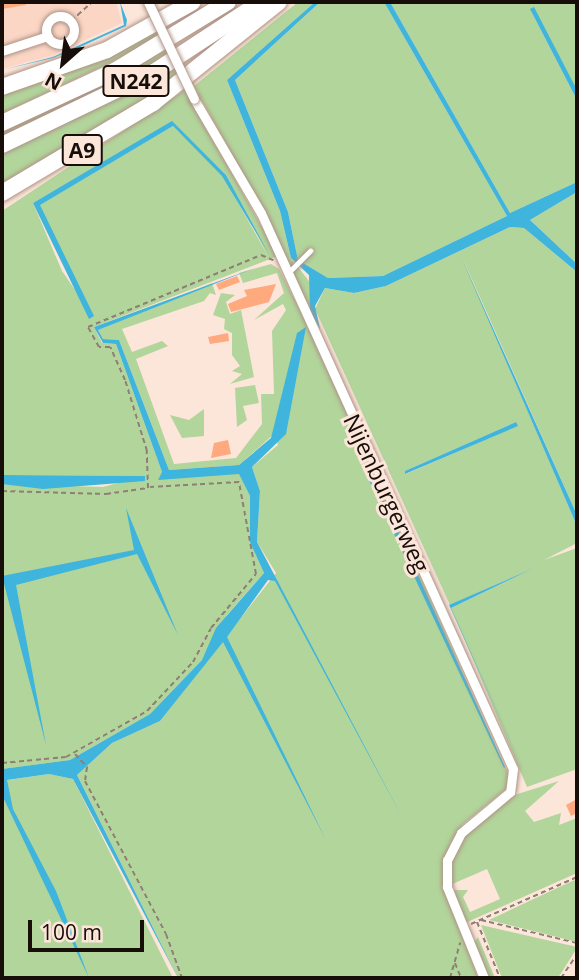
<!DOCTYPE html>
<html>
<head>
<meta charset="utf-8">
<style>
	body { margin:0 }
	#map { position:relative; width:579px; height:980px; overflow:hidden; background:#fce5d9; font-family:"Open Sans",sans-serif }
	div>[style] { position:absolute }
	.built>* { inset:0; background:#fbd6c5 }
	.green>* { inset:0; background:#b2d59b }
	.water>* { inset:0; background:#3fb4dc }
	.building>* { inset:0; background:#ffa97e }
	.path>* { height:2px; margin-top:-1px; transform-origin:0; background:repeating-linear-gradient(90deg,#8f7e76 0 5px,transparent 0 8.5px) }
	.roads { filter:drop-shadow(0 0 2px #ad9285) drop-shadow(0 0 2px #ad9285) }
	.lane>* { height:4.5px; margin:-2.25px; padding:0 2.25px; transform-origin:2.25px; border-radius:2.25px; background:#fff }
	.street>* { height:9px; margin:-4.5px; padding:0 4.5px; transform-origin:4.5px; border-radius:4.5px; background:#fff }
	.street>.ring { margin:-4.5px; padding:0; box-sizing:content-box; background:none; border:9px solid #fff; border-radius:50% }
	.highway>* { height:16px; margin:-8px; padding:0 8px; transform-origin:8px; border-radius:8px; background:#fff }
	.bridges { filter:drop-shadow(0 0 2px #ad9285) drop-shadow(0 0 2px #ad9285) }
	.street-bridge>* { height:9px; margin:-4.5px; padding:0 4.5px; transform-origin:4.5px; border-radius:4.5px; background:#fff }
	span { translate:-50% -50%; white-space:nowrap; text-align:center; line-height:1.15; -webkit-text-stroke:6px #fce5d9; paint-order:stroke }
	.shield-label span { padding:2px 5px; background:#fce5d9; border:2px solid; border-radius:5px; -webkit-text-stroke-width:0 }
	.shield-label { font-size:21px; color:#170e09; font-weight:700 }
	.street-label { font-size:23px; color:#170e09 }
	.frame { position:absolute; inset:0; border:4px solid #170e09; pointer-events:none }
	.north { position:absolute; left:28px; top:28px; width:70px; height:70px; -webkit-text-stroke:5px #fce5d9; paint-order:stroke; rotate:208deg; font-size:19px; font-weight:700; line-height:28px; text-align:center; color:#170e09 }
	.north::after { content:''; display:block; margin:auto; width:24px; height:32px; background:#170e09; clip-path:polygon(50% 0,100% 100%,50% 72%,0 100%) }
	.scale { position:absolute; left:28px; top:920px; width:116px; height:32px; box-sizing:border-box; border:4px solid #170e09; border-top:0; padding-left:9px; font-size:21px; line-height:24px; white-space:nowrap; color:#170e09; -webkit-text-stroke:5px #fce5d9; paint-order:stroke }
</style>
</head>
<body>
<div id="map">
	<div class="built">
		<div style="clip-path:polygon(2px 2px,116px 2px,122px 23px,53px 55px,2px 69px)"></div>
	</div>
	<div class="green">
		<div style="clip-path:polygon(298px 2px,315px 2px,227px 80px,280px 211px,291px 258px,312px 285px,310px 311px,393px 492px,388px 494px,275px 233px,194px 86px)"></div>
		<div style="clip-path:polygon(320px 2px,384px 2px,507px 216px,383px 276px,328px 278px,298px 260px,288px 212px,235px 80px)"></div>
		<div style="clip-path:polygon(390px 2px,577px 2px,577px 90px,530px 9px,577px 100px,577px 182px,510px 213px)"></div>
		<div style="clip-path:polygon(156px 29px,159px 36px,130px 53px,2px 114px,2px 92px)"></div>
		<div style="clip-path:polygon(165px 49px,169px 56px,2px 138px,2px 129px)"></div>
		<div style="clip-path:polygon(176px 69px,179px 78px,2px 188px,2px 154px)"></div>
		<div style="clip-path:polygon(evenodd,185px 90px,278px 256px,94px 327px,102px 343px,116px 344px,162px 472px,239px 473px,250px 496px,250px 541px,264px 573px,227px 615px,202px 660px,150px 714px,70px 760px,2px 769px,2px 484px,103px 487px,144px 476px,2px 475px,2px 211px,185px 90px,172px 122px,226px 175px,268px 256px,223px 176px,173px 126px,39px 205px,93px 316px,62px 271px,33px 203px,172px 122px)"></div>
		<div style="clip-path:polygon(577px 192px,577px 264px,530px 220px)"></div>
		<div style="clip-path:polygon(evenodd,510px 227px,524px 228px,577px 272px,577px 515px,462px 257px,577px 526px,577px 543px,544px 560px,577px 548px,577px 769px,527px 787px,451px 608px,534px 568px,450px 605px,315px 309px,325px 288px,354px 293px,386px 286px,510px 227px,516px 422px,517px 426px,406px 474px,405px 471px,516px 422px)"></div>
		<div style="clip-path:polygon(271px 264px,279px 269px,309px 328px,510px 778px,506px 789px,463px 824px,450px 844px,449px 900px,478px 978px,178px 978px,77px 775px,112px 743px,160px 721px,276px 573px,257px 542px,260px 491px,252px 467px,278px 445px,274px 434px,239px 465px,169px 470px,119px 340px,103px 339px,98px 330px,212px 283px,216px 295px,210px 293px,204px 301px,122px 329px,132px 352px,162px 341px,168px 346px,136px 359px,174px 464px,236px 458px,262px 424px,261px 394px,274px 394px,272px 331px,286px 310px,283px 304px,254px 320px,284px 293px,277px 273px,243px 283px,239px 273px)"></div>
		<div style="clip-path:polygon(221px 293px,235px 295px,226px 302px,230px 314px,241px 310px,254px 377px,230px 384px,242px 374px,232px 371px,240px 366px,232px 355px,232px 333px,224px 329px,225px 319px,213px 315px)"></div>
		<div style="clip-path:polygon(255px 385px,259px 403px,243px 406px,247px 420px,237px 427px,235px 388px)"></div>
		<div style="clip-path:polygon(204px 409px,204px 436px,182px 438px,170px 415px,189px 420px)"></div>
		<div style="clip-path:polygon(49px 774px,73px 779px,173px 978px,2px 978px,2px 781px)"></div>
		<div style="clip-path:polygon(559px 781px,525px 811px,534px 822px,561px 813px,559px 825px,577px 818px,577px 873px,465px 923px,452px 890px,468px 890px,463px 897px,470px 912px,500px 899px,487px 869px,450px 885px,450px 859px,464px 833px,508px 797px)"></div>
		<div style="clip-path:polygon(577px 879px,577px 942px,489px 920px,555px 889px)"></div>
		<div style="clip-path:polygon(481px 925px,577px 947px,577px 948px,558px 978px,502px 978px)"></div>
		<div style="clip-path:polygon(478px 937px,495px 978px,487px 978px,473px 944px)"></div>
	</div>
	<div class="water">
		<div style="clip-path:polygon(120px 2px,127px 20px,126px 26px,80px 47px,53px 58px,2px 70px,53px 57px,124px 25px)"></div>
		<div style="clip-path:polygon(315px 2px,320px 2px,235px 80px,288px 212px,298px 260px,328px 278px,383px 276px,507px 216px,384px 2px,390px 2px,510px 213px,577px 182px,577px 192px,530px 220px,577px 264px,577px 272px,524px 228px,510px 227px,386px 286px,354px 293px,325px 288px,315px 306px,320px 329px,310px 311px,309px 275px,291px 258px,280px 211px,227px 80px)"></div>
		<div style="clip-path:polygon(534px 7px,577px 90px,577px 100px,530px 9px)"></div>
		<div style="clip-path:polygon(172px 121px,226px 175px,270px 256px,222px 176px,173px 126px,40px 205px,94px 316px,89px 319px,33px 203px)"></div>
		<div style="clip-path:polygon(461px 257px,577px 515px,577px 526px,531px 419px)"></div>
		<div style="clip-path:polygon(260px 266px,98px 330px,103px 339px,119px 340px,169px 470px,239px 465px,271px 438px,297px 333px,306px 327px,286px 434px,252px 467px,260px 491px,257px 542px,402px 817px,275px 581px,268px 580px,227px 637px,326px 840px,223px 642px,160px 721px,112px 743px,77px 775px,178px 978px,73px 779px,49px 774px,7px 780px,13px 809px,56px 891px,89px 978px,2px 795px,2px 769px,70px 760px,150px 714px,202px 660px,216px 628px,264px 573px,250px 542px,250px 496px,239px 474px,158px 480px,162px 472px,116px 344px,103px 343px,94px 327px)"></div>
		<div style="clip-path:polygon(329px 338px,449px 605px,534px 568px,451px 608px,526px 776px)"></div>
		<div style="clip-path:polygon(516px 422px,518px 426px,405px 474px,405px 471px)"></div>
		<div style="clip-path:polygon(371px 472px,505px 767px,504px 768px,366px 474px)"></div>
		<div style="clip-path:polygon(2px 475px,145px 476px,145px 481px,43px 489px,2px 484px)"></div>
		<div style="clip-path:polygon(126px 508px,178px 635px,137px 554px,16px 585px,46px 745px,2px 576px,134px 550px)"></div>
	</div>
	<div class="building">
		<div style="clip-path:polygon(2px 2px,26px 2px,26px 5px,2px 9px)"></div>
		<div style="clip-path:polygon(237px 276px,240px 282px,219px 290px,216px 284px)"></div>
		<div style="clip-path:polygon(276px 284px,269px 302px,231px 312px,228px 304px,247px 296px,244px 290px)"></div>
		<div style="clip-path:polygon(228px 333px,229px 341px,210px 344px,208px 337px)"></div>
		<div style="clip-path:polygon(228px 440px,231px 454px,211px 458px,214px 443px)"></div>
		<div style="clip-path:polygon(577px 799px,577px 813px,571px 816px,566px 805px)"></div>
	</div>
	<div class="path">
		<div style="left:71px;top:21px;width:28px;rotate:-42deg"></div>
		<div style="left:2px;top:491px;width:104px;rotate:1.7deg"></div>
		<div style="left:106px;top:494px;width:42px;rotate:-8.1deg"></div>
		<div style="left:148px;top:488px;width:37px;rotate:-92deg"></div>
		<div style="left:147px;top:451px;width:74px;rotate:-107.2deg"></div>
		<div style="left:125px;top:380px;width:36px;rotate:-114deg"></div>
		<div style="left:110px;top:347px;width:11px;rotate:180deg"></div>
		<div style="left:99px;top:347px;width:23px;rotate:-119deg"></div>
		<div style="left:88px;top:327px;width:187px;rotate:-22.6deg"></div>
		<div style="left:261px;top:255px;width:15px;rotate:23deg"></div>
		<div style="left:75px;top:754px;width:18px;rotate:47deg"></div>
		<div style="left:87px;top:767px;width:14px;rotate:98deg"></div>
		<div style="left:85px;top:781px;width:173px;rotate:62.1deg"></div>
		<div style="left:166px;top:934px;width:47px;rotate:70deg"></div>
		<div style="left:2px;top:763px;width:64px;rotate:-5.4deg"></div>
		<div style="left:66px;top:757px;width:93px;rotate:-29.6deg"></div>
		<div style="left:147px;top:711px;width:67px;rotate:-46.8deg"></div>
		<div style="left:193px;top:662px;width:38px;rotate:-62deg"></div>
		<div style="left:211px;top:628px;width:70px;rotate:-50.2deg"></div>
		<div style="left:256px;top:574px;width:94px;rotate:-100.5deg"></div>
		<div style="left:239px;top:482px;width:89px;rotate:176.8deg"></div>
		<div style="left:481px;top:920px;width:99px;rotate:13.5deg"></div>
		<div style="left:477px;top:922px;width:61px;rotate:67.7deg"></div>
		<div style="left:471px;top:924px;width:116px;rotate:-23.9deg"></div>
		<div style="left:455px;top:963px;width:16px;rotate:68deg"></div>
		<div style="left:450px;top:978px;width:37px;rotate:-74deg"></div>
		<div style="left:561px;top:978px;width:29px;rotate:-56deg"></div>
	</div>
	<div class="roads">
		<div class="lane">
			<div style="left:289px;top:272px;width:30px;rotate:-45deg"></div>
		</div>
		<div class="street">
			<div class="ring" style="left:46px;top:16px;width:19px;height:19px"></div>
			<div style="left:2px;top:51px;width:48px;rotate:-18.1deg"></div>
			<div style="left:194px;top:99px;width:132px;rotate:59.6deg"></div>
			<div style="left:261px;top:213px;width:610px;rotate:65.62deg"></div>
			<div style="left:513px;top:769px;width:23px;rotate:97deg"></div>
			<div style="left:510px;top:792px;width:64px;rotate:140.1deg"></div>
			<div style="left:461px;top:833px;width:30px;rotate:117deg"></div>
			<div style="left:447px;top:860px;width:27px;rotate:90deg"></div>
			<div style="left:447px;top:887px;width:98px;rotate:67.9deg"></div>
		</div>
		<div class="highway">
			<div style="left:2px;top:87px;width:111px;rotate:-19.4deg"></div>
			<div style="left:107px;top:50px;width:98px;rotate:-29.2deg"></div>
			<div style="left:2px;top:123px;width:126px;rotate:-24.9deg"></div>
			<div style="left:116px;top:70px;width:131px;rotate:-31.3deg"></div>
			<div style="left:2px;top:145px;width:169px;rotate:-25.7deg"></div>
			<div style="left:154px;top:72px;width:128px;rotate:-33.2deg"></div>
			<div style="left:2px;top:193px;width:176px;rotate:-30.8deg"></div>
			<div style="left:153px;top:103px;width:161px;rotate:-38.7deg"></div>
		</div>
	</div>
	<div class="bridges">
		<div class="street-bridge">
			<div style="left:148px;top:2px;width:107px;rotate:64.6deg"></div>
		</div>
	</div>
	<div class="shield-label">
		<span style="left:136px;top:81px">N242</span>
		<span style="left:82px;top:150px">A9</span>
	</div>
	<div class="street-label">
		<span style="left:387px;top:493px;rotate:65deg">Nijenburgerweg</span>
	</div>
	<div class="frame"></div>
	<div class="north">N</div>
	<div class="scale">100 m</div>
</div>
</body>
</html>
